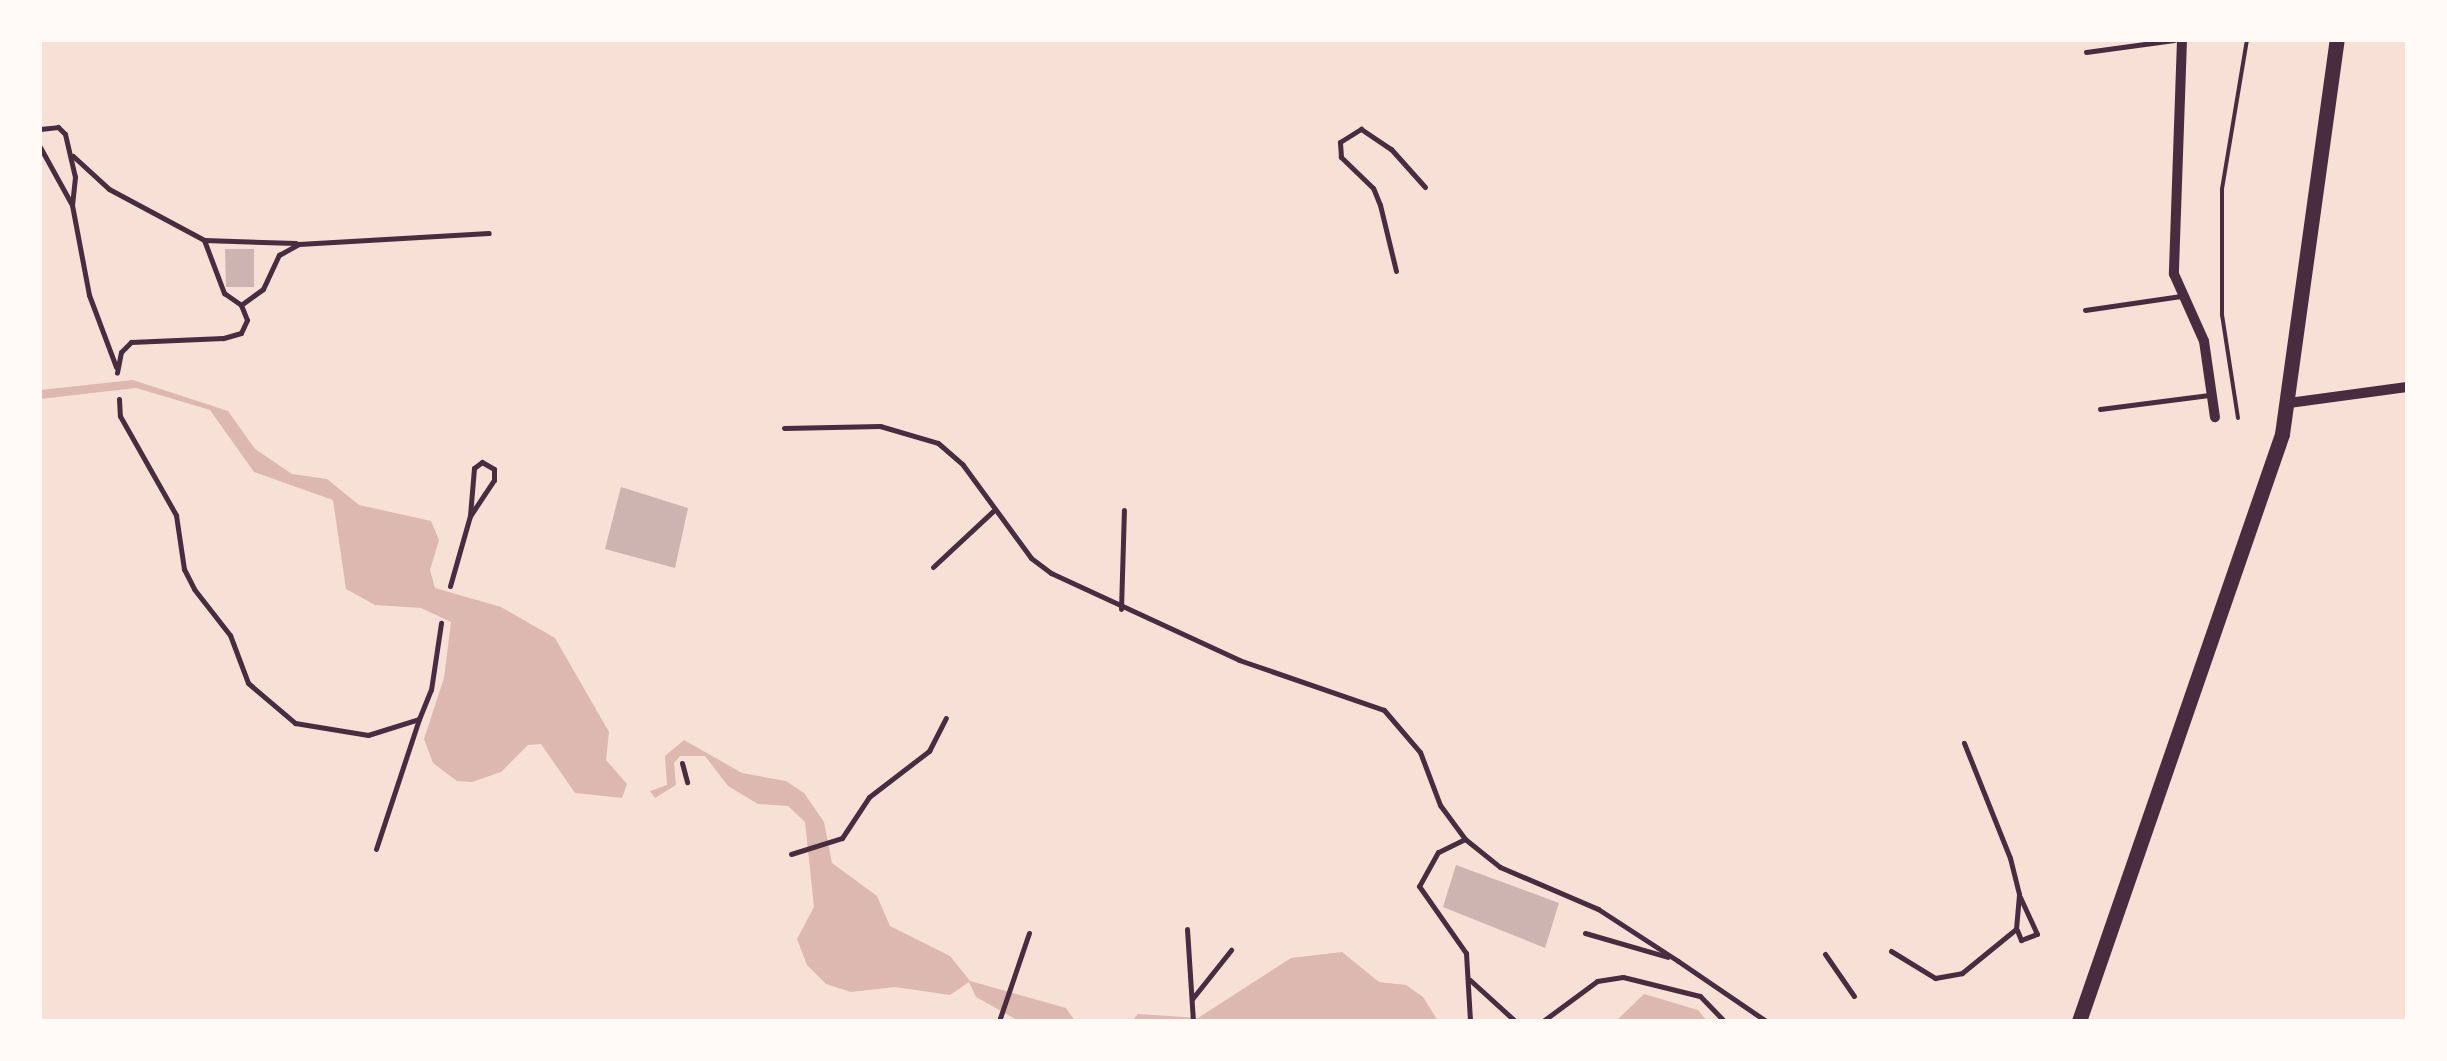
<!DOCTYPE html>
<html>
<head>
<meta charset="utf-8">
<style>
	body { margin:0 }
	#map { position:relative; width:2447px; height:1061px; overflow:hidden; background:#f7e1d7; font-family:"Noto Sans",sans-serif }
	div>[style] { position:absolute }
	.water>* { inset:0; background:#dcb8b0 }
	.building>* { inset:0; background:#ccb4b1 }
	.path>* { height:4px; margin:-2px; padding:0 2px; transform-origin:2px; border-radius:2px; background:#4a2c40 }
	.service>* { height:5px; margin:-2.5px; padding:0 2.5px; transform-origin:2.5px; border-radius:2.5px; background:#4a2c40 }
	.minor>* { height:10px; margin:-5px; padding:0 5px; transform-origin:5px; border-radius:5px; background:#4a2c40 }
	.primary>* { height:15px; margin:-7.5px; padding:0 7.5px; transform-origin:7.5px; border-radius:7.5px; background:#4a2c40 }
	span { translate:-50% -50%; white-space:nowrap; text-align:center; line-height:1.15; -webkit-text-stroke:8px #fffaf5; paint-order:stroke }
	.frame { position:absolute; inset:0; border:42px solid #fffaf5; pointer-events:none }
</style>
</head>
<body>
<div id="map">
	<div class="water">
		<div style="clip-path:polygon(133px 380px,228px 411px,255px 449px,292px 474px,327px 479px,359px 505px,431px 521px,439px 540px,430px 570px,435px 588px,501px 607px,555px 638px,609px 732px,606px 760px,627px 784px,622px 798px,575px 793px,541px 744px,528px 745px,501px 772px,472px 782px,457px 781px,433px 763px,424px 739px,444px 678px,451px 622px,421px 608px,375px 605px,346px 589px,333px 500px,254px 472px,210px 410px,136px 388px,40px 399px,40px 390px)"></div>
		<div style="clip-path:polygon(684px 740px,742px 773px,786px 781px,804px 793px,824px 822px,832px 863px,877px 896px,890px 926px,950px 956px,970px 981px,1066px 1008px,1075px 1021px,1019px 1021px,976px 997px,969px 982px,950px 995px,895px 987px,851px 992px,826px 984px,807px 965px,797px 939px,814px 907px,805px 822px,788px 806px,758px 804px,728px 786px,705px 756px,680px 756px,674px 763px,676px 785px,655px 798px,650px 791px,667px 785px,665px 756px)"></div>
		<div style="clip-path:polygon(1342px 952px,1379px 982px,1406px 985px,1423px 997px,1438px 1021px,1132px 1021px,1138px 1014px,1198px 1018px,1291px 958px)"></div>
		<div style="clip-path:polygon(1644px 994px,1698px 1010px,1707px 1021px,1616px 1021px)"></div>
	</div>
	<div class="building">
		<div style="clip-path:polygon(225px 249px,254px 249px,254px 287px,226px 287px)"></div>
		<div style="clip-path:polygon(621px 487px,688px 508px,675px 568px,605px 549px)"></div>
		<div style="clip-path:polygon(1456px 865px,1559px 903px,1545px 948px,1443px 907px)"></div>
	</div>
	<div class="path">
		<div style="left:2238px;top:418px;width:104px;rotate:-98.8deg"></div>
		<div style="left:2222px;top:315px;width:126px;rotate:-90deg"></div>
		<div style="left:2222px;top:189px;width:151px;rotate:-80.5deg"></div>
	</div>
	<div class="service">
		<div style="left:2086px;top:52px;width:89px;rotate:-7.8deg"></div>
		<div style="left:40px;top:129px;width:18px;rotate:-6deg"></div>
		<div style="left:58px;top:127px;width:10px;rotate:45deg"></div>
		<div style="left:65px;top:134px;width:44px;rotate:76.9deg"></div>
		<div style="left:75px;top:177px;width:28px;rotate:96deg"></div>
		<div style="left:40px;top:147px;width:66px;rotate:61.1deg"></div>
		<div style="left:72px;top:205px;width:92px;rotate:79.3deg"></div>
		<div style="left:89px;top:295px;width:77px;rotate:69.4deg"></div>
		<div style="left:73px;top:156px;width:49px;rotate:42.5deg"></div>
		<div style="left:109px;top:189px;width:108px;rotate:28.2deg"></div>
		<div style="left:204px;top:240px;width:57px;rotate:69.3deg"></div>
		<div style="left:224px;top:293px;width:21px;rotate:35deg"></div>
		<div style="left:241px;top:305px;width:16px;rotate:68deg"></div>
		<div style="left:247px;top:320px;width:14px;rotate:115deg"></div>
		<div style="left:241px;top:333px;width:19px;rotate:164deg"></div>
		<div style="left:223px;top:338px;width:92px;rotate:177.5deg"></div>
		<div style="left:131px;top:342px;width:14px;rotate:135deg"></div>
		<div style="left:121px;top:352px;width:21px;rotate:101deg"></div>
		<div style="left:204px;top:240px;width:92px;rotate:1.9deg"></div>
		<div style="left:1396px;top:271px;width:68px;rotate:-103.6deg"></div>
		<div style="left:1380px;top:205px;width:18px;rotate:-112deg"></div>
		<div style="left:1373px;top:188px;width:45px;rotate:-135.9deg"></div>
		<div style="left:1341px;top:157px;width:15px;rotate:-94deg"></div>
		<div style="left:1340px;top:142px;width:25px;rotate:-32deg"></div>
		<div style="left:1361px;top:129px;width:36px;rotate:34deg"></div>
		<div style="left:1391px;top:149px;width:51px;rotate:48.2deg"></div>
		<div style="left:241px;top:305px;width:27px;rotate:-36deg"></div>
		<div style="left:263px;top:289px;width:38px;rotate:-65deg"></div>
		<div style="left:279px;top:255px;width:23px;rotate:-29deg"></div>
		<div style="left:299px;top:244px;width:190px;rotate:-3.3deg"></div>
		<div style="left:2085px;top:310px;width:97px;rotate:-8.3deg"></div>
		<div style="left:119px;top:399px;width:17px;rotate:87deg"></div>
		<div style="left:120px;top:416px;width:114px;rotate:60.5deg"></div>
		<div style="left:176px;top:515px;width:55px;rotate:81.6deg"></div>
		<div style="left:184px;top:569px;width:22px;rotate:63deg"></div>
		<div style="left:194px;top:589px;width:58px;rotate:52deg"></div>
		<div style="left:230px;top:635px;width:51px;rotate:69.4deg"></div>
		<div style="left:248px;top:683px;width:62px;rotate:40.4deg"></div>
		<div style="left:295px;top:723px;width:74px;rotate:9.3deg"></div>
		<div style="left:368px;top:735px;width:53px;rotate:-17.4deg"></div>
		<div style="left:419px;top:719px;width:31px;rotate:-68deg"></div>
		<div style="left:431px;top:690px;width:68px;rotate:-81.5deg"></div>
		<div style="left:2100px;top:409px;width:110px;rotate:-7.3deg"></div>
		<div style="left:784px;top:428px;width:96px;rotate:-1.2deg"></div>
		<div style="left:880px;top:426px;width:60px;rotate:16.3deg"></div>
		<div style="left:938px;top:443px;width:33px;rotate:41deg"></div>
		<div style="left:963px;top:465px;width:115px;rotate:53.8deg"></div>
		<div style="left:1031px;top:558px;width:25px;rotate:37deg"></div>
		<div style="left:1051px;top:573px;width:207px;rotate:24.8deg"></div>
		<div style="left:1239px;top:660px;width:153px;rotate:19deg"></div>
		<div style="left:1384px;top:710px;width:55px;rotate:49.4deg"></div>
		<div style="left:1420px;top:752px;width:57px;rotate:69.3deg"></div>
		<div style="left:1440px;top:805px;width:42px;rotate:53.7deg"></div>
		<div style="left:1465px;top:839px;width:45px;rotate:38.7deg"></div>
		<div style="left:1500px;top:867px;width:107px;rotate:23.2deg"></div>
		<div style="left:1598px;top:909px;width:95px;rotate:33deg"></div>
		<div style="left:933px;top:567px;width:82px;rotate:-43deg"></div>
		<div style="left:450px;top:586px;width:73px;rotate:-74.1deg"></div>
		<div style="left:470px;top:516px;width:43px;rotate:-56.3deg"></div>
		<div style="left:494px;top:480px;width:11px;rotate:-90deg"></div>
		<div style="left:494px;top:469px;width:14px;rotate:-150deg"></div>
		<div style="left:482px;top:462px;width:10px;rotate:143deg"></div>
		<div style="left:474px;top:468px;width:48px;rotate:94.8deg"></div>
		<div style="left:1121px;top:609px;width:99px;rotate:-88.3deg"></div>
		<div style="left:682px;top:763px;width:20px;rotate:75deg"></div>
		<div style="left:1465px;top:839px;width:30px;rotate:154deg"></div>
		<div style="left:1438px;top:852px;width:39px;rotate:119deg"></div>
		<div style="left:1419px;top:886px;width:82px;rotate:55deg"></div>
		<div style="left:1466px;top:953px;width:68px;rotate:86.6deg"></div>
		<div style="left:376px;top:849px;width:137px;rotate:-71.7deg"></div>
		<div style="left:791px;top:854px;width:53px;rotate:-17.4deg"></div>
		<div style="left:842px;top:838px;width:49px;rotate:-56.6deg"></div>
		<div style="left:869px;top:797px;width:76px;rotate:-37.5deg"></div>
		<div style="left:929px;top:751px;width:37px;rotate:-63deg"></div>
		<div style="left:1187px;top:929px;width:92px;rotate:86.3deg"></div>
		<div style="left:2017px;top:930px;width:11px;rotate:68deg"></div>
		<div style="left:2021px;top:940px;width:17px;rotate:-21deg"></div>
		<div style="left:2037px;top:934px;width:41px;rotate:-114.7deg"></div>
		<div style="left:1585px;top:933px;width:86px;rotate:16.1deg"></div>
		<div style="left:1891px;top:951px;width:52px;rotate:31.5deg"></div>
		<div style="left:1935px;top:978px;width:27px;rotate:-10deg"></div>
		<div style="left:1962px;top:973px;width:70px;rotate:-39.2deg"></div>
		<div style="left:2016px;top:929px;width:35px;rotate:-85deg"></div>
		<div style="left:2019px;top:894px;width:37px;rotate:-104deg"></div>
		<div style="left:2010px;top:858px;width:124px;rotate:-111.8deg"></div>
		<div style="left:1825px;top:954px;width:51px;rotate:55.4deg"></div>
		<div style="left:1678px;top:961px;width:107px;rotate:34.3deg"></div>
		<div style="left:1470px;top:980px;width:61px;rotate:42.3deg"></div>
		<div style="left:1192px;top:999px;width:63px;rotate:-51.5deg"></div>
		<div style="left:999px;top:1021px;width:93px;rotate:-71.2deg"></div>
		<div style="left:1543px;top:1021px;width:67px;rotate:-36.5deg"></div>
		<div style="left:1597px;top:981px;width:26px;rotate:-9deg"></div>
		<div style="left:1623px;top:977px;width:79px;rotate:13.9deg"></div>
		<div style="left:1700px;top:996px;width:35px;rotate:46deg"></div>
	</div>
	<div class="minor">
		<div style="left:2182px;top:40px;width:234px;rotate:92deg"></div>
		<div style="left:2174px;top:274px;width:73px;rotate:65.9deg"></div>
		<div style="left:2204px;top:341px;width:77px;rotate:81.8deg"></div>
		<div style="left:2289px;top:403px;width:119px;rotate:-7.7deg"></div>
	</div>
	<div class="primary">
		<div style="left:2079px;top:1021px;width:621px;rotate:-70.92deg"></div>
		<div style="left:2282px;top:434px;width:398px;rotate:-82.1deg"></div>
	</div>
	<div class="frame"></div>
</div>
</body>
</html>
